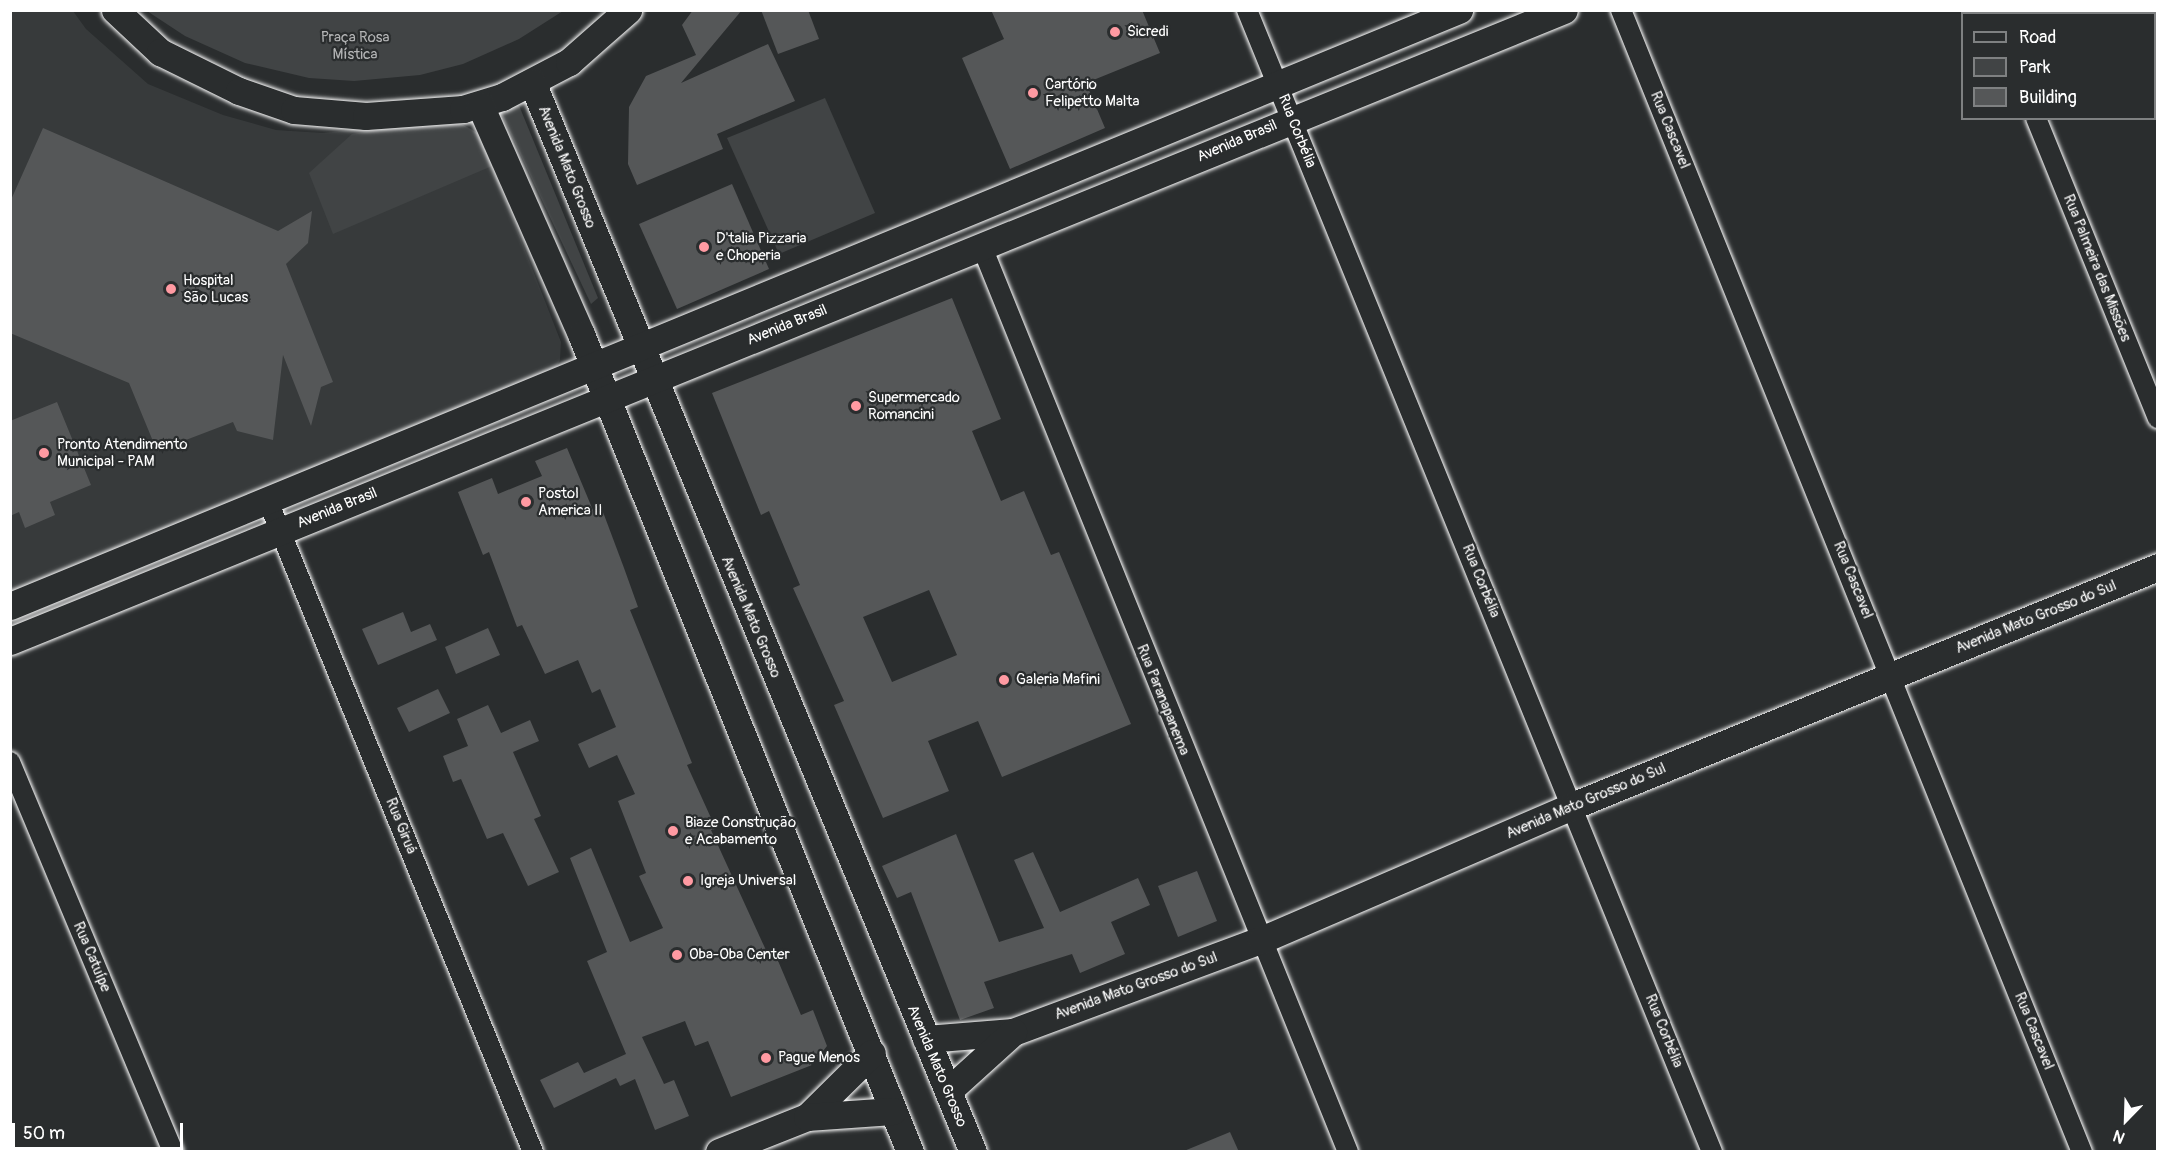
<!DOCTYPE html>
<html>
<head>
<meta charset="utf-8">
<style>
	body { margin:0 }
	#map { position:relative; width:2168px; height:1162px; overflow:hidden; background:#2a2d2e; font-family:Pangolin,sans-serif }
	div>[style] { position:absolute }
	.built>* { inset:0; background:#373a3b }
	.green>* { inset:0; background:#414445 }
	.building>* { inset:0; background:#555758 }
	.roads { filter:drop-shadow(0 0 2px #fff) drop-shadow(0 0 2px #fff) }
	.street>* { height:20px; margin:-10px; padding:0 10px; transform-origin:10px; border-radius:10px; background:#2a2d2e }
	.secondary>* { height:27px; margin:-13.5px; padding:0 13.5px; transform-origin:13.5px; border-radius:13.5px; background:#2a2d2e }
	.dots>* { width:16px; height:16px; translate:-50% -50%; box-sizing:border-box; border:3px solid #2a2d2e; border-radius:50% }
	span { translate:-50% -50%; white-space:nowrap; text-align:center; line-height:1.15; -webkit-text-stroke:4.5px #2a2d2e; paint-order:stroke }
	.poi-label { font-size:15px; color:#fff }
	.left { translate:0 -50%; text-align:left }
	.park-label { font-size:15px; color:#b3b4b5 }
	.street-label { font-size:15px; color:#fff }
	.frame { position:absolute; inset:0; border:12px solid #fff; pointer-events:none }
	.legend { position:absolute; left:1961px; top:12px; width:195px; height:108px; box-sizing:border-box; background:#2a2d2e; border:2px solid #7f8182; margin:0; padding:8px 10px; list-style:none; font-size:18px; color:#fff }
	.legend li { display:flex; align-items:center; gap:12px; height:30px }
	.legend b { width:30px; border:2px solid #7f8182 }
	.north { position:absolute; left:2096px; top:1090px; width:60px; height:60px; -webkit-text-stroke:4px #2a2d2e; paint-order:stroke; rotate:203deg; font-size:16px; font-weight:700; line-height:24px; text-align:center; color:#fff }
	.north::after { content:''; display:block; margin:auto; width:21px; height:27px; background:#fff; clip-path:polygon(50% 0,100% 100%,50% 72%,0 100%) }
	.scale { position:absolute; left:12px; top:1123px; width:171px; height:27px; box-sizing:border-box; border:3px solid #fff; border-top:0; padding-left:8px; font-size:18px; line-height:21px; white-space:nowrap; color:#fff; -webkit-text-stroke:4px #2a2d2e; paint-order:stroke }
</style>
</head>
<body>
<div id="map">
	<div class="built">
		<div style="clip-path:polygon(11px 11px,73px 11px,86px 29px,148px 84px,223px 115px,276px 130px,322px 133px,441px 121px,468px 127px,477px 133px,492px 166px,561px 342px,560px 360px,556px 367px,11px 593px)"></div>
	</div>
	<div class="green">
		<div style="clip-path:polygon(147px 11px,563px 11px,519px 39px,463px 64px,420px 75px,354px 81px,309px 78px,245px 63px,185px 36px)"></div>
		<div style="clip-path:polygon(825px 98px,875px 213px,779px 254px,727px 138px)"></div>
		<div style="clip-path:polygon(518px 103px,598px 298px,591px 304px,499px 109px)"></div>
		<div style="clip-path:polygon(441px 121px,458px 122px,477px 133px,492px 166px,333px 234px,309px 173px,352px 134px)"></div>
	</div>
	<div class="building">
		<div style="clip-path:polygon(693px 10px,742px 10px,681px 83px,768px 44px,795px 101px,717px 134px,723px 149px,637px 185px,628px 164px,629px 107px,646px 76px,696px 55px,682px 25px)"></div>
		<div style="clip-path:polygon(761px 10px,808px 10px,819px 39px,778px 54px)"></div>
		<div style="clip-path:polygon(991px 10px,1142px 10px,1160px 53px,1086px 83px,1105px 128px,1010px 169px,962px 58px,1004px 39px)"></div>
		<div style="clip-path:polygon(43px 128px,278px 231px,312px 211px,308px 243px,286px 264px,333px 382px,321px 387px,311px 426px,283px 355px,273px 440px,237px 431px,233px 422px,157px 451px,129px 383px,10px 333px,10px 202px)"></div>
		<div style="clip-path:polygon(732px 184px,769px 269px,677px 309px,639px 224px)"></div>
		<div style="clip-path:polygon(evenodd,952px 298px,1001px 419px,972px 431px,1001px 501px,1024px 491px,1051px 555px,1059px 552px,1131px 724px,1002px 777px,978px 721px,928px 741px,949px 791px,883px 818px,834px 705px,844px 701px,793px 588px,800px 585px,769px 511px,761px 515px,712px 393px,952px 298px,929px 590px,957px 655px,892px 682px,863px 617px,929px 590px)"></div>
		<div style="clip-path:polygon(57px 402px,91px 485px,50px 502px,55px 515px,25px 528px,19px 512px,10px 516px,10px 421px)"></div>
		<div style="clip-path:polygon(567px 448px,595px 515px,603px 512px,624px 568px,638px 607px,630px 610px,692px 763px,687px 765px,716px 829px,711px 830px,770px 959px,776px 956px,801px 1015px,813px 1010px,827px 1046px,812px 1065px,731px 1097px,708px 1041px,695px 1046px,685px 1021px,642px 1037px,664px 1084px,674px 1080px,689px 1116px,655px 1130px,635px 1079px,620px 1086px,616px 1078px,554px 1108px,540px 1080px,578px 1062px,584px 1073px,626px 1054px,587px 961px,607px 952px,570px 858px,591px 848px,630px 942px,663px 928px,639px 876px,646px 873px,618px 801px,635px 794px,617px 755px,589px 768px,578px 744px,616px 727px,600px 689px,592px 693px,578px 660px,545px 674px,522px 625px,517px 627px,489px 552px,483px 555px,458px 492px,492px 478px,498px 494px,542px 476px,535px 461px)"></div>
		<div style="clip-path:polygon(403px 612px,411px 632px,430px 624px,437px 640px,378px 665px,362px 629px)"></div>
		<div style="clip-path:polygon(488px 628px,500px 655px,456px 674px,445px 647px)"></div>
		<div style="clip-path:polygon(438px 689px,450px 713px,409px 732px,397px 708px)"></div>
		<div style="clip-path:polygon(488px 705px,501px 733px,530px 720px,539px 741px,513px 752px,541px 816px,534px 819px,559px 872px,528px 886px,503px 833px,487px 839px,461px 779px,453px 782px,443px 756px,468px 746px,457px 719px)"></div>
		<div style="clip-path:polygon(956px 834px,999px 942px,1044px 928px,1014px 860px,1033px 852px,1060px 912px,1138px 878px,1150px 905px,1111px 922px,1125px 954px,1080px 973px,1072px 954px,984px 982px,994px 1008px,960px 1020px,911px 892px,897px 898px,882px 866px)"></div>
		<div style="clip-path:polygon(1197px 871px,1217px 921px,1178px 937px,1158px 886px)"></div>
		<div style="clip-path:polygon(1230px 1132px,1239px 1152px,1184px 1152px,1184px 1151px)"></div>
	</div>
	<div class="roads">
		<div class="street">
			<div style="left:1247px;top:10px;width:1233px;rotate:67.84deg"></div>
			<div style="left:1621px;top:10px;width:1232px;rotate:68.02deg"></div>
			<div style="left:1992px;top:10px;width:4px;rotate:76deg"></div>
			<div style="left:2036px;top:118px;width:324px;rotate:67.9deg"></div>
			<div style="left:982px;top:247px;width:976px;rotate:67.98deg"></div>
			<div style="left:268px;top:501px;width:703px;rotate:67.85deg"></div>
			<div style="left:10px;top:762px;width:423px;rotate:67.3deg"></div>
		</div>
		<div class="secondary">
			<div style="left:115px;top:10px;width:62px;rotate:43deg"></div>
			<div style="left:160px;top:52px;width:88px;rotate:26.3deg"></div>
			<div style="left:239px;top:91px;width:58px;rotate:19.1deg"></div>
			<div style="left:294px;top:110px;width:72px;rotate:4.8deg"></div>
			<div style="left:366px;top:116px;width:97px;rotate:-4.1deg"></div>
			<div style="left:463px;top:109px;width:41px;rotate:-17.1deg"></div>
			<div style="left:502px;top:97px;width:76px;rotate:-27.6deg"></div>
			<div style="left:569px;top:62px;width:79px;rotate:-41.4deg"></div>
			<div style="left:532px;top:82px;width:1157px;rotate:67.6deg"></div>
			<div style="left:480px;top:105px;width:250px;rotate:66.2deg"></div>
			<div style="left:581px;top:334px;width:882px;rotate:68.09deg"></div>
			<div style="left:10px;top:606px;width:1567px;rotate:-22.36deg"></div>
			<div style="left:10px;top:641px;width:1677px;rotate:-22.1deg"></div>
			<div style="left:926px;top:1039px;width:87px;rotate:-4.6deg"></div>
			<div style="left:1013px;top:1032px;width:265px;rotate:-20.4deg"></div>
			<div style="left:1261px;top:940px;width:339px;rotate:-23.3deg"></div>
			<div style="left:1572px;top:806px;width:633px;rotate:-22.19deg"></div>
			<div style="left:948px;top:1091px;width:88px;rotate:-42.2deg"></div>
			<div style="left:807px;top:1117px;width:91px;rotate:-44.6deg"></div>
			<div style="left:719px;top:1152px;width:95px;rotate:-21.7deg"></div>
			<div style="left:807px;top:1117px;width:86px;rotate:-4deg"></div>
		</div>
	</div>
	<div class="dots">
		<div style="left:1115px;top:32px;background:#ff9aa2"></div>
		<div style="left:1033px;top:93px;background:#ff9aa2"></div>
		<div style="left:704px;top:247px;background:#ff9aa2"></div>
		<div style="left:171px;top:289px;background:#ff9aa2"></div>
		<div style="left:856px;top:406px;background:#ff9aa2"></div>
		<div style="left:44px;top:453px;background:#ff9aa2"></div>
		<div style="left:526px;top:502px;background:#ff9aa2"></div>
		<div style="left:1004px;top:680px;background:#ff9aa2"></div>
		<div style="left:673px;top:831px;background:#ff9aa2"></div>
		<div style="left:688px;top:881px;background:#ff9aa2"></div>
		<div style="left:677px;top:955px;background:#ff9aa2"></div>
		<div style="left:766px;top:1058px;background:#ff9aa2"></div>
	</div>
	<div class="poi-label">
		<span class="left" style="left:1127px;top:32px">Sicredi</span>
		<span class="left" style="left:1045px;top:93px">Cartório<br>Felipetto Malta</span>
		<span class="left" style="left:716px;top:247px">D'talia Pizzaria<br>e Choperia</span>
		<span class="left" style="left:183px;top:289px">Hospital<br>São Lucas</span>
		<span class="left" style="left:868px;top:406px">Supermercado<br>Romancini</span>
		<span class="left" style="left:57px;top:453px">Pronto Atendimento<br>Municipal - PAM</span>
		<span class="left" style="left:538px;top:502px">Postol<br>America II</span>
		<span class="left" style="left:1016px;top:680px">Galeria Mafini</span>
		<span class="left" style="left:685px;top:831px">Biaze Construção<br>e Acabamento</span>
		<span class="left" style="left:700px;top:881px">Igreja Universal</span>
		<span class="left" style="left:689px;top:955px">Oba-Oba Center</span>
		<span class="left" style="left:778px;top:1058px">Pague Menos</span>
	</div>
	<div class="park-label">
		<span style="left:355px;top:46px">Praça Rosa<br>Mística</span>
	</div>
	<div class="street-label">
		<span style="left:1670px;top:130px;rotate:68deg">Rua Cascavel</span>
		<span style="left:1297px;top:131px;rotate:68deg">Rua Corbélia</span>
		<span style="left:1237px;top:141px;rotate:-23deg">Avenida Brasil</span>
		<span style="left:567px;top:167px;rotate:68deg">Avenida Mato Grosso</span>
		<span style="left:2097px;top:268px;rotate:68deg">Rua Palmeira das Missões</span>
		<span style="left:787px;top:325px;rotate:-22deg">Avenida Brasil</span>
		<span style="left:337px;top:508px;rotate:-22deg">Avenida Brasil</span>
		<span style="left:1853px;top:580px;rotate:68deg">Rua Cascavel</span>
		<span style="left:1481px;top:581px;rotate:68deg">Rua Corbélia</span>
		<span style="left:751px;top:617px;rotate:67deg">Avenida Mato Grosso</span>
		<span style="left:2036px;top:617px;rotate:-22deg">Avenida Mato Grosso do Sul</span>
		<span style="left:1163px;top:700px;rotate:68deg">Rua Paranapanema</span>
		<span style="left:1586px;top:801px;rotate:-23deg">Avenida Mato Grosso do Sul</span>
		<span style="left:401px;top:826px;rotate:68deg">Rua Giruá</span>
		<span style="left:92px;top:957px;rotate:67deg">Rua Catuípe</span>
		<span style="left:1136px;top:986px;rotate:-20deg">Avenida Mato Grosso do Sul</span>
		<span style="left:1664px;top:1031px;rotate:68deg">Rua Corbélia</span>
		<span style="left:2034px;top:1031px;rotate:68deg">Rua Cascavel</span>
		<span style="left:937px;top:1066px;rotate:67deg">Avenida Mato Grosso</span>
	</div>
	<div class="frame"></div>
	<ul class="legend">
	<li><b style="height:8px;background:#2a2d2e"></b>Road</li>
	<li><b style="height:16px;background:#414445"></b>Park</li>
	<li><b style="height:16px;background:#555758"></b>Building</li>
	</ul>
	<div class="north">N</div>
	<div class="scale">50 m</div>
</div>
</body>
</html>
